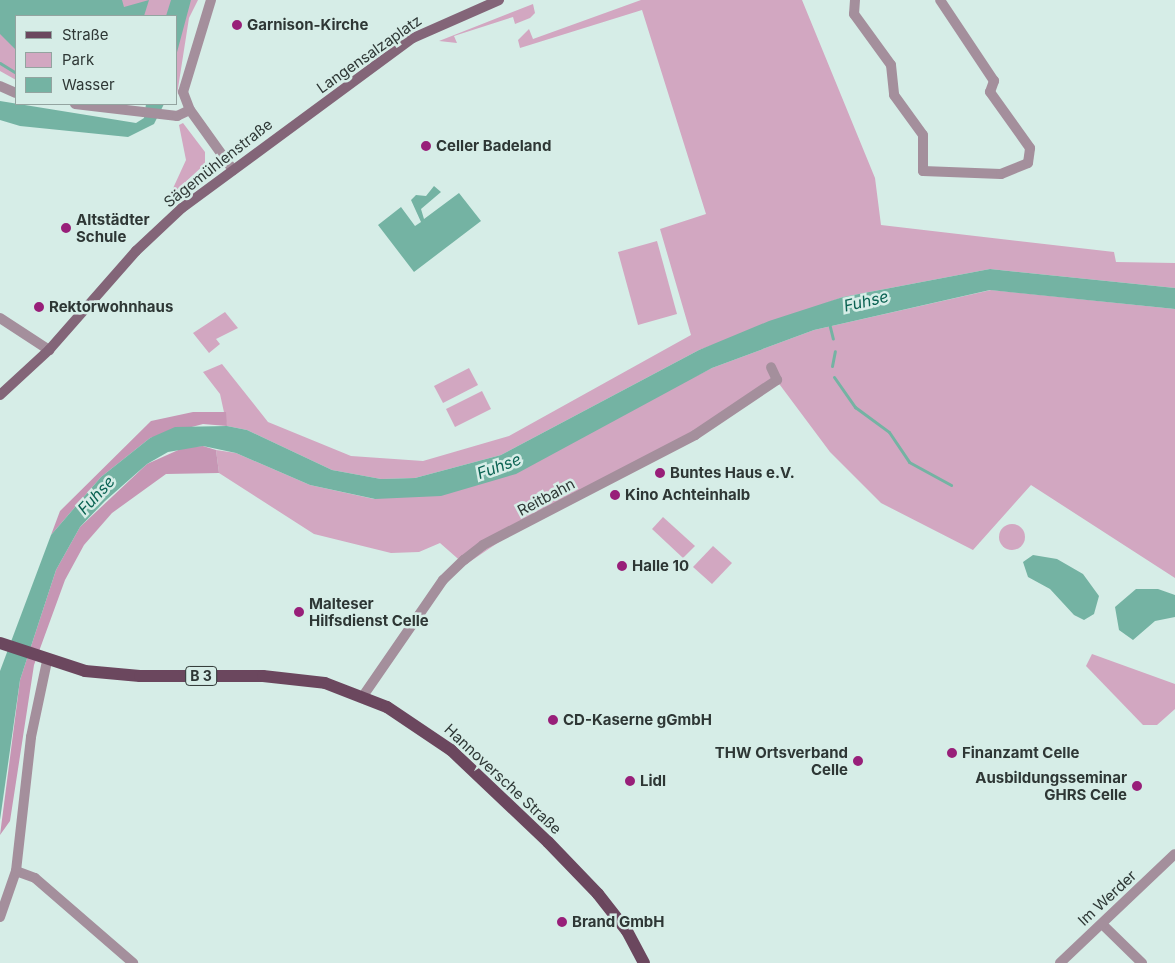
<!DOCTYPE html>
<html>
<head>
<meta charset="utf-8">
<style>
	body { margin:0 }
	#map { position:relative; width:1175px; height:963px; overflow:hidden; background:#d6ede7; font-family:Inter,sans-serif }
	div>[style] { position:absolute }
	.green>* { inset:0; background:#d2a7c1 }
	.round { border-radius:50% }
	.forest>* { inset:0; background:#c696b4 }
	.water>* { inset:0; background:#74b3a3 }
	.stream>* { height:3px; margin:-1.5px; padding:0 1.5px; transform-origin:1.5px; border-radius:1.5px; background:#74b3a3 }
	.street>* { height:10px; margin:-5px; padding:0 5px; transform-origin:5px; border-radius:5px; background:#a48f9c }
	.secondary>* { height:10px; margin:-5px; padding:0 5px; transform-origin:5px; border-radius:5px; background:#836578 }
	.primary>* { height:12px; margin:-6px; padding:0 6px; transform-origin:6px; border-radius:6px; background:#6b475e }
	.dots>* { width:14px; height:14px; translate:-50% -50%; box-sizing:border-box; border:2px solid #d6ede7; border-radius:50% }
	span { translate:-50% -50%; white-space:nowrap; text-align:center; line-height:1.15; -webkit-text-stroke:5px #d6ede7; paint-order:stroke }
	.shield-label span { padding:1px 4px; background:#d6ede7; border:1px solid; border-radius:4px; -webkit-text-stroke-width:0 }
	.shield-label { font-size:14px; color:#2e3735; font-weight:700 }
	.poi-label { font-size:15px; color:#2e3735; font-weight:700 }
	.left { translate:0 -50%; text-align:left }
	.right { translate:-100% -50%; text-align:right }
	.street-label { font-size:15px; color:#2e3735 }
	.water-label { font-size:16px; color:#0b6353; font-style:italic }
	.legend { position:absolute; left:15px; top:15px; width:162px; height:90px; box-sizing:border-box; background:#d6ede7; border:1px solid #93a4a0; margin:0; padding:6px 9px; list-style:none; font-size:15px; color:#2e3735 }
	.legend li { display:flex; align-items:center; gap:10px; height:25px }
	.legend b { width:25px; border:1px solid #93a4a0 }
</style>
</head>
<body>
<div id="map">
	<div class="green">
		<div style="clip-path:polygon(0 0,198px 0,189px 18px,176px 101px,176px 16px,16px 16px,16px 80px,0 71px)"></div>
		<div style="clip-path:polygon(641px 0,802px 0,875px 178px,881px 225px,1114px 252px,1116px 262px,1175px 263px,1175px 288px,990px 269px,843px 297px,699px 350px,501px 455px,415px 478px,381px 479px,332px 470px,247px 430px,227px 426px,220px 394px,203px 372px,222px 364px,268px 422px,351px 456px,423px 461px,509px 436px,691px 335px,660px 229px,706px 214px,642px 10px,520px 48px,518px 40px,529px 29px,533px 39px)"></div>
		<div style="clip-path:polygon(533px 4px,535px 13px,530px 18px,515px 24px,513px 17px,454px 36px,457px 43px,439px 41px)"></div>
		<div style="clip-path:polygon(183px 123px,205px 152px,205px 164px,169px 197px,186px 160px,179px 125px)"></div>
		<div style="clip-path:polygon(657px 241px,677px 314px,638px 325px,618px 252px)"></div>
		<div style="clip-path:polygon(991px 290px,1175px 309px,1175px 578px,1031px 485px,973px 550px,881px 503px,830px 452px,777px 381px,669px 449px,515px 531px,465px 565px,440px 543px,419px 552px,391px 553px,314px 534px,219px 473px,216px 450px,236px 453px,310px 485px,374px 499px,613px 418px,712px 368px,814px 330px)"></div>
		<div style="clip-path:polygon(225px 312px,238px 328px,216px 339px,220px 344px,209px 353px,193px 333px)"></div>
		<div style="clip-path:polygon(469px 368px,478px 385px,443px 403px,434px 386px)"></div>
		<div style="clip-path:polygon(482px 391px,491px 409px,455px 427px,446px 409px)"></div>
		<div style="clip-path:polygon(663px 517px,695px 546px,683px 558px,652px 529px)"></div>
		<div class="round" style="left:999px;top:524px;width:26px;height:26px"></div>
		<div style="clip-path:polygon(713px 546px,732px 563px,712px 584px,693px 567px)"></div>
		<div style="clip-path:polygon(1092px 654px,1175px 684px,1175px 709px,1157px 725px,1143px 725px,1086px 666px)"></div>
	</div>
	<div class="forest">
		<div style="clip-path:polygon(193px 412px,226px 412px,227px 426px,203px 424px,150px 438px,101px 477px,51px 535px,60px 511px,151px 421px)"></div>
		<div style="clip-path:polygon(203px 446px,216px 450px,219px 473px,166px 474px,112px 513px,84px 545px,65px 580px,34px 665px,10px 821px,0 835px,20px 680px,56px 570px,80px 527px,147px 464px,185px 447px)"></div>
	</div>
	<div class="water">
		<div style="clip-path:polygon(0 0,122px 0,124px 7px,149px 0,144px 16px,16px 16px,16px 50px,0 34px)"></div>
		<div style="clip-path:polygon(171px 0,191px 0,176px 56px,176px 16px,166px 16px)"></div>
		<div style="clip-path:polygon(0 101px,136px 123px,144px 118px,146px 104px,164px 104px,154px 124px,128px 137px,20px 126px,0 120px)"></div>
		<div style="clip-path:polygon(434px 186px,441px 192px,421px 209px,424px 219px,459px 193px,481px 221px,414px 272px,378px 225px,401px 207px,415px 226px,421px 222px,411px 200px,416px 195px,426px 196px)"></div>
		<div style="clip-path:polygon(990px 269px,1175px 288px,1175px 309px,990px 290px,814px 330px,712px 368px,516px 474px,441px 496px,375px 499px,310px 485px,236px 453px,203px 446px,168px 452px,147px 464px,105px 501px,80px 527px,56px 570px,20px 680px,0 820px,0 671px,51px 535px,101px 477px,150px 438px,175px 427px,227px 426px,247px 430px,332px 470px,381px 479px,415px 478px,501px 455px,699px 350px,769px 321px,843px 297px)"></div>
		<div style="clip-path:polygon(1033px 555px,1057px 559px,1083px 574px,1099px 596px,1094px 614px,1084px 620px,1074px 615px,1050px 589px,1028px 577px,1023px 562px)"></div>
		<div style="clip-path:polygon(1136px 589px,1158px 589px,1175px 595px,1175px 617px,1155px 621px,1133px 640px,1119px 630px,1115px 607px)"></div>
	</div>
	<div class="stream">
		<div style="left:0;top:63px;width:19px;rotate:32deg"></div>
		<div style="left:829px;top:323px;width:16px;rotate:76deg"></div>
		<div style="left:832px;top:366px;width:15px;rotate:-79deg"></div>
		<div style="left:834px;top:377px;width:37px;rotate:55deg"></div>
		<div style="left:855px;top:407px;width:42px;rotate:36.3deg"></div>
		<div style="left:889px;top:432px;width:36px;rotate:56deg"></div>
		<div style="left:909px;top:462px;width:48px;rotate:28.7deg"></div>
	</div>
	<div class="street">
		<div style="left:211px;top:0;width:96px;rotate:106.9deg"></div>
		<div style="left:183px;top:92px;width:19px;rotate:69deg"></div>
		<div style="left:190px;top:110px;width:74px;rotate:54.4deg"></div>
		<div style="left:855px;top:0;width:14px;rotate:94deg"></div>
		<div style="left:854px;top:14px;width:63px;rotate:54deg"></div>
		<div style="left:891px;top:65px;width:30px;rotate:84deg"></div>
		<div style="left:894px;top:95px;width:49px;rotate:54.1deg"></div>
		<div style="left:923px;top:135px;width:36px;rotate:90deg"></div>
		<div style="left:923px;top:171px;width:78px;rotate:2.2deg"></div>
		<div style="left:1001px;top:174px;width:29px;rotate:-22deg"></div>
		<div style="left:1028px;top:163px;width:15px;rotate:-82deg"></div>
		<div style="left:1030px;top:148px;width:69px;rotate:-125.5deg"></div>
		<div style="left:990px;top:92px;width:12px;rotate:-70deg"></div>
		<div style="left:994px;top:81px;width:97px;rotate:-123.7deg"></div>
		<div style="left:0;top:86px;width:17px;rotate:24deg"></div>
		<div style="left:75px;top:104px;width:103px;rotate:6.7deg"></div>
		<div style="left:177px;top:116px;width:14px;rotate:-25deg"></div>
		<div style="left:0;top:318px;width:59px;rotate:33.1deg"></div>
		<div style="left:363px;top:696px;width:141px;rotate:-55.4deg"></div>
		<div style="left:443px;top:580px;width:29px;rotate:-44deg"></div>
		<div style="left:464px;top:560px;width:24px;rotate:-38deg"></div>
		<div style="left:483px;top:545px;width:239px;rotate:-27.4deg"></div>
		<div style="left:695px;top:435px;width:99px;rotate:-33.9deg"></div>
		<div style="left:777px;top:380px;width:14px;rotate:-115deg"></div>
		<div style="left:16px;top:871px;width:20px;rotate:20deg"></div>
		<div style="left:35px;top:878px;width:130px;rotate:40.9deg"></div>
		<div style="left:0;top:917px;width:49px;rotate:-70.8deg"></div>
		<div style="left:16px;top:871px;width:135px;rotate:-83.6deg"></div>
		<div style="left:31px;top:737px;width:78px;rotate:-78.1deg"></div>
		<div style="left:1102px;top:924px;width:56px;rotate:44.3deg"></div>
		<div style="left:1060px;top:963px;width:158px;rotate:-43.5deg"></div>
	</div>
	<div class="secondary">
		<div style="left:0;top:395px;width:67px;rotate:-42.6deg"></div>
		<div style="left:49px;top:350px;width:132px;rotate:-48.7deg"></div>
		<div style="left:136px;top:251px;width:63px;rotate:-43.1deg"></div>
		<div style="left:182px;top:208px;width:287px;rotate:-36.4deg"></div>
		<div style="left:413px;top:38px;width:94px;rotate:-23.8deg"></div>
	</div>
	<div class="primary">
		<div style="left:0;top:643px;width:89px;rotate:18.2deg"></div>
		<div style="left:85px;top:671px;width:55px;rotate:5.2deg"></div>
		<div style="left:140px;top:676px;width:123px"></div>
		<div style="left:263px;top:676px;width:62px;rotate:6.4deg"></div>
		<div style="left:325px;top:683px;width:66px;rotate:21.2deg"></div>
		<div style="left:387px;top:707px;width:77px;rotate:33.9deg"></div>
		<div style="left:451px;top:750px;width:134px;rotate:43.5deg"></div>
		<div style="left:548px;top:842px;width:72px;rotate:46.1deg"></div>
		<div style="left:598px;top:894px;width:47px;rotate:51.9deg"></div>
		<div style="left:627px;top:931px;width:36px;rotate:62deg"></div>
	</div>
	<div class="dots">
		<div style="left:237px;top:25px;background:#981f79"></div>
		<div style="left:426px;top:146px;background:#981f79"></div>
		<div style="left:66px;top:228px;background:#981f79"></div>
		<div style="left:39px;top:307px;background:#981f79"></div>
		<div style="left:660px;top:473px;background:#981f79"></div>
		<div style="left:615px;top:495px;background:#981f79"></div>
		<div style="left:622px;top:566px;background:#981f79"></div>
		<div style="left:299px;top:612px;background:#981f79"></div>
		<div style="left:553px;top:720px;background:#981f79"></div>
		<div style="left:952px;top:753px;background:#981f79"></div>
		<div style="left:858px;top:761px;background:#981f79"></div>
		<div style="left:630px;top:781px;background:#981f79"></div>
		<div style="left:1137px;top:786px;background:#981f79"></div>
		<div style="left:562px;top:922px;background:#981f79"></div>
	</div>
	<div class="shield-label">
		<span style="left:201px;top:676px">B 3</span>
	</div>
	<div class="poi-label">
		<span class="left" style="left:247px;top:25px">Garnison-Kirche</span>
		<span class="left" style="left:436px;top:146px">Celler Badeland</span>
		<span class="left" style="left:76px;top:228px">Altstädter<br>Schule</span>
		<span class="left" style="left:49px;top:307px">Rektorwohnhaus</span>
		<span class="left" style="left:670px;top:473px">Buntes Haus e.V.</span>
		<span class="left" style="left:625px;top:495px">Kino Achteinhalb</span>
		<span class="left" style="left:632px;top:566px">Halle 10</span>
		<span class="left" style="left:309px;top:612px">Malteser<br>Hilfsdienst Celle</span>
		<span class="left" style="left:563px;top:720px">CD-Kaserne gGmbH</span>
		<span class="right" style="left:848px;top:761px">THW Ortsverband<br>Celle</span>
		<span class="left" style="left:962px;top:753px">Finanzamt Celle</span>
		<span class="right" style="left:1127px;top:786px">Ausbildungsseminar<br>GHRS Celle</span>
		<span class="left" style="left:640px;top:781px">Lidl</span>
		<span class="left" style="left:572px;top:922px">Brand GmbH</span>
	</div>
	<div class="street-label">
		<span style="left:369px;top:54px;rotate:-35deg">Langensalzaplatz</span>
		<span style="left:218px;top:163px;rotate:-38deg">Sägemühlenstraße</span>
		<span style="left:546px;top:497px;rotate:-28deg">Reitbahn</span>
		<span style="left:503px;top:779px;rotate:43deg">Hannoversche Straße</span>
		<span style="left:1107px;top:898px;rotate:-43deg">Im Werder</span>
	</div>
	<div class="water-label">
		<span style="left:866px;top:301px;rotate:-13deg">Fuhse</span>
		<span style="left:499px;top:466px;rotate:-20deg">Fuhse</span>
		<span style="left:96px;top:495px;rotate:-47deg">Fuhse</span>
	</div>
	<ul class="legend">
	<li><b style="height:6px;background:#6b475e"></b>Straße</li>
	<li><b style="height:14px;background:#d2a7c1"></b>Park</li>
	<li><b style="height:14px;background:#74b3a3"></b>Wasser</li>
	</ul>
</div>
</body>
</html>
